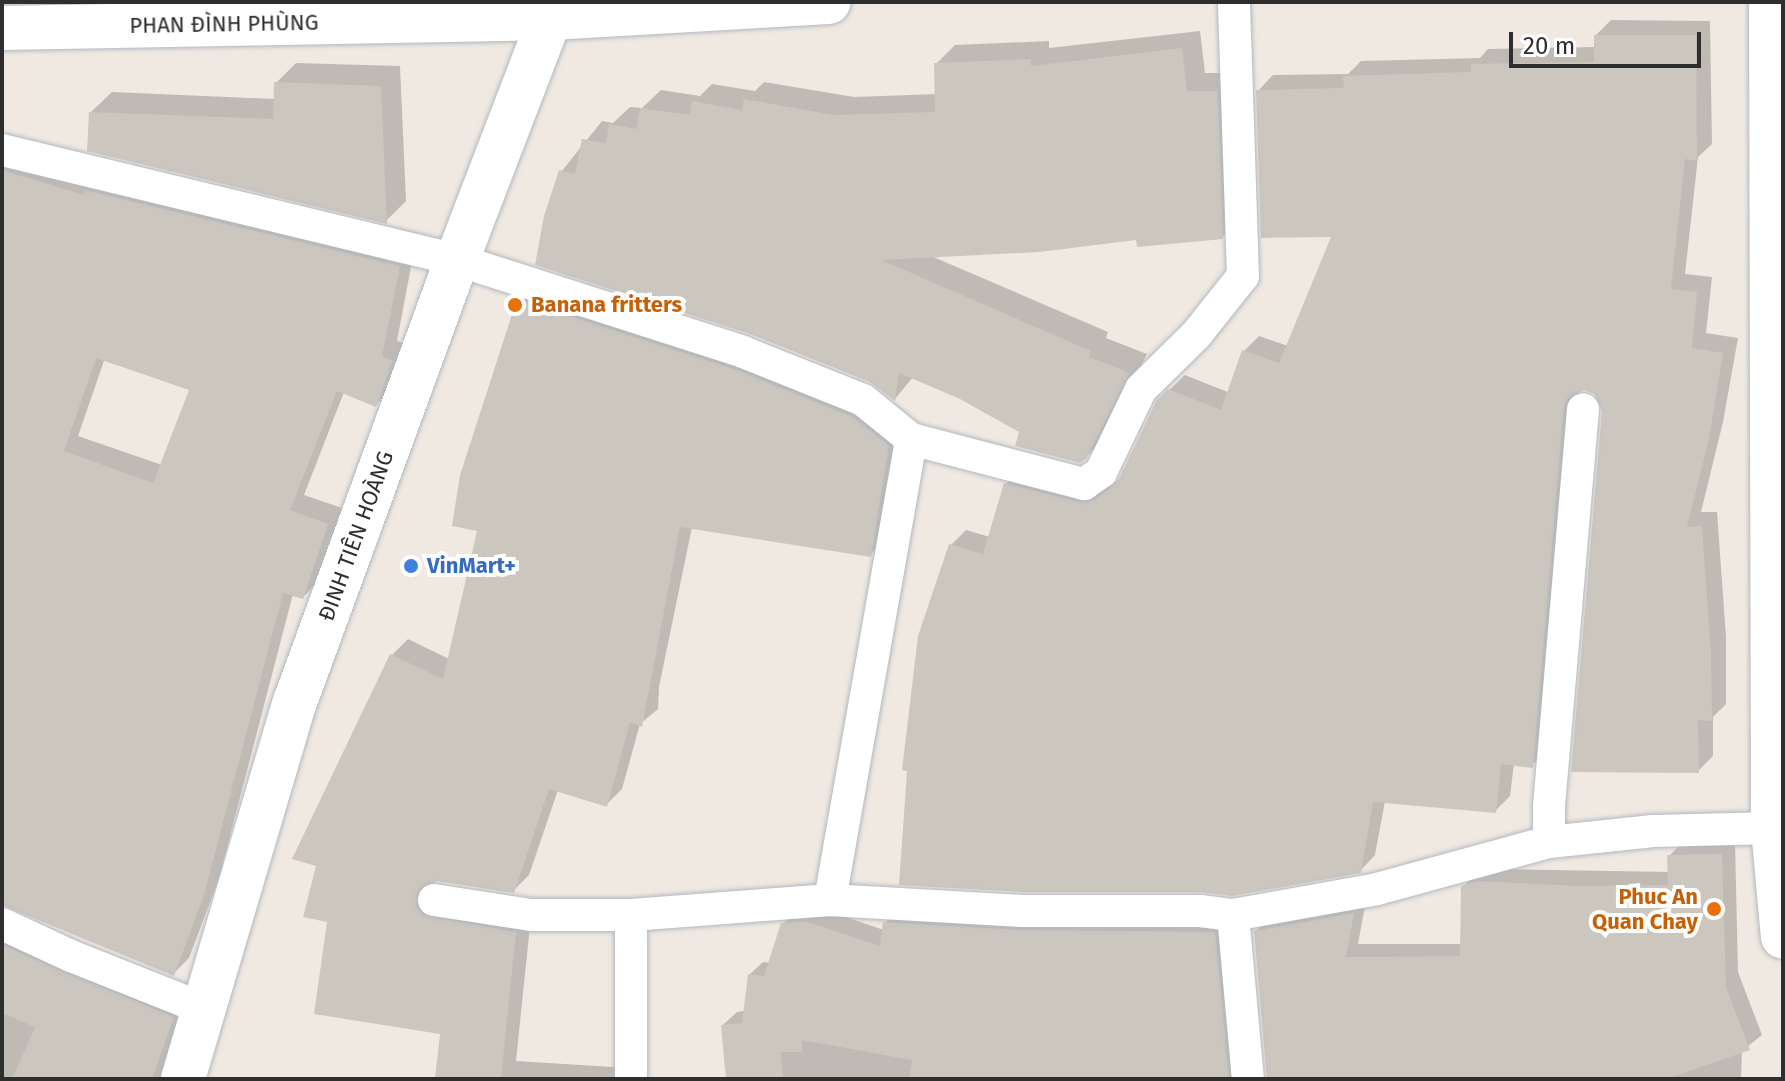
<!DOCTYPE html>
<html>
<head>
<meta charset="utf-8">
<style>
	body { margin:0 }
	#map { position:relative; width:1785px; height:1081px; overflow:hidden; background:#efe9e1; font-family:"Fira Sans",sans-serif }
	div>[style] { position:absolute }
	.shadow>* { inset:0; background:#0003 }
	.building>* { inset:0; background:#cbc7bf }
	.roads { filter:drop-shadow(0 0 2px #b4b7c1) drop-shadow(0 0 2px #b4b7c1) }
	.lane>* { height:32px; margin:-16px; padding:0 16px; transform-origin:16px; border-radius:16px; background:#fff }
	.street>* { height:44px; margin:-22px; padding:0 22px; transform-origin:22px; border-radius:22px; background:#fff }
	.secondary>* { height:44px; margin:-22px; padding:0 22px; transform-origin:22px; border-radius:22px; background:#fff }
	.dots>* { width:22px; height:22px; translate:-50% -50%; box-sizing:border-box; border:4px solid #fff; border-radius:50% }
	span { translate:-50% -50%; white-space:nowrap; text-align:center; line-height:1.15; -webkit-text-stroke:8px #fff; paint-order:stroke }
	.street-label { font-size:22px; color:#2e2e2e }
	.food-label { font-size:22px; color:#c56008; font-weight:700 }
	.left { translate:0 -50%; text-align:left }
	.right { translate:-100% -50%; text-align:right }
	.shop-label { font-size:22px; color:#366cbe; font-weight:700 }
	.frame { position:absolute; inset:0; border:4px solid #2e2e2e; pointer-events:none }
	.scale { position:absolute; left:1509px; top:32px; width:192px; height:36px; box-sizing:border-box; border:4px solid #2e2e2e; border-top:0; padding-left:10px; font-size:24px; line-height:28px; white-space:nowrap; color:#2e2e2e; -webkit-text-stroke:6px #fff; paint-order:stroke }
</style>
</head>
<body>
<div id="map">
	<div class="shadow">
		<div style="clip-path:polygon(1611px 20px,1710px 21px,1712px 144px,1698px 157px,1685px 274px,1712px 277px,1706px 333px,1738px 338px,1723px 422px,1701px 512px,1717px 512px,1726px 637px,1726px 704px,1713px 717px,1713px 756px,1698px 771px,1604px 410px,1596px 392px,1584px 388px,1579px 390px,1548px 750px,1532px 765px,1514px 763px,1510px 796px,1495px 811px,1385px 801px,1375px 855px,1360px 871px,1200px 890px,951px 545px,966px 530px,990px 537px,1006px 484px,1021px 468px,1096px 488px,1112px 485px,1122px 477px,1158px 401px,1185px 375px,1230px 393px,1244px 351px,1259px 336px,1288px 346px,1334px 234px,1258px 91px,1273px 75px,1348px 74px,1361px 61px,1480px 58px,1488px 49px,1596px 47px,1596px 35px)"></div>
		<div style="clip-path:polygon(1200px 31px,1205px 73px,1236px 73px,1241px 218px,1222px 237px,1138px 238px,931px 256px,1108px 332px,1106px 338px,1147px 354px,1104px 438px,1085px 458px,1021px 431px,961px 397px,913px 377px,895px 399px,561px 172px,602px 121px,613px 123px,630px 107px,642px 108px,661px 90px,700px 96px,712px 84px,755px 91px,764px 82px,854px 97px,937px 94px,936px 64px,955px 45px,1049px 41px,1049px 48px)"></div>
		<div style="clip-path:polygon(296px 63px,400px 66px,406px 201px,386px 221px,91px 112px,112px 92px,275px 99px,276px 83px)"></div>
		<div style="clip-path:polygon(evenodd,2px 151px,414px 251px,397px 341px,408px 345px,391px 389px,376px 405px,344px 392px,304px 495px,342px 508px,318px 582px,303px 597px,293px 594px,219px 878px,189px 958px,173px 974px,10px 904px,2px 905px,2px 151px,105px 358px,192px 389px,162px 465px,78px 436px,105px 358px)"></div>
		<div style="clip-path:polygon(535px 284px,904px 429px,886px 539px,870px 555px,692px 527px,659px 687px,658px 709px,640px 724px,622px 789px,606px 805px,558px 790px,529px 875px,513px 891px,431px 880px,432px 891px,531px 916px,516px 1061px,629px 1068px,638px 1079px,437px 1079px,442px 1032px,329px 921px,392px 655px,408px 639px,449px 659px,480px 529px,519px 300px)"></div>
		<div style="clip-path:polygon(1735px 841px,1738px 972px,1762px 1035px,1742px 1051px,1741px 1079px,1268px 1079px,1256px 931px,1269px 918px,1366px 900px,1358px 944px,1462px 944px,1463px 887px,1477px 873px,1492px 869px,1670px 872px,1669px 856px,1683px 842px)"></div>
		<div style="clip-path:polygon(819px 908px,884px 930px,885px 923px,898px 909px,1228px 919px,1250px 1079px,728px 1079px,723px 1025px,737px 1012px,745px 1011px,749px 975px,763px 962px,771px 963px,783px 924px,797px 910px)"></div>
		<div style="clip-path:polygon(2px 920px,188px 1002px,160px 1079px,2px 1079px)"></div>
	</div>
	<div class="building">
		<div style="clip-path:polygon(1594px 35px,1696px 35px,1697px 161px,1685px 159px,1671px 289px,1697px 292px,1692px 348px,1723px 353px,1709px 439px,1687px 527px,1702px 526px,1711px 654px,1712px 721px,1698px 720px,1699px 773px,1571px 772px,1602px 411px,1594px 394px,1584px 390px,1568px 398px,1564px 407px,1533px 768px,1501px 764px,1496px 813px,1373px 802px,1361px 873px,1232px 896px,1200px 892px,1023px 892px,899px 885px,907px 771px,902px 770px,918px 636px,949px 544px,983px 554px,1004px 483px,1079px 502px,1094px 500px,1118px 481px,1157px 400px,1168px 389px,1221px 410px,1242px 350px,1279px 363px,1331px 237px,1261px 238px,1256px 90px,1344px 88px,1343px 76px,1471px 72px,1471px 64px,1594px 62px)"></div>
		<div style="clip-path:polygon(1182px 48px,1187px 91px,1218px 91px,1223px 239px,1137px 247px,1136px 240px,1039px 252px,881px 260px,1091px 351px,1089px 357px,1130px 373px,1086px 459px,1080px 463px,1015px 446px,1019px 432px,960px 399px,899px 373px,895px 401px,870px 382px,750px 334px,535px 265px,544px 216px,559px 170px,575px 174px,582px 139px,606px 143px,609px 124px,636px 129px,640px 108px,690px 115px,692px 101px,742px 110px,744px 99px,834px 115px,935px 112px,934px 63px,1031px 59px,1031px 66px)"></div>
		<div style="clip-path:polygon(274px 82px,381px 86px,387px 224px,87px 151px,89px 112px,273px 119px)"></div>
		<div style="clip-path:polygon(evenodd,2px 170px,84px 195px,85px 190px,400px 266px,382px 356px,393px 361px,376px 407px,337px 391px,290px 510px,328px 524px,303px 599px,283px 593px,204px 895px,174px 976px,2px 905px,2px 170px,96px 358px,189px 390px,153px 483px,64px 451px,96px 358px)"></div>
		<div style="clip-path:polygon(517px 299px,737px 370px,853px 417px,889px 445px,871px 557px,680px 527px,642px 727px,630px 722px,607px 807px,549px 789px,514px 893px,437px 881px,419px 889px,416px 906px,423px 915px,516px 932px,501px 1079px,435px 1079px,440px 1034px,314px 1014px,327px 922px,303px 917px,316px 866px,292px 859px,390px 654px,443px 679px,477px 531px,452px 526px,460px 475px)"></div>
		<div style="clip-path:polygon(1722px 854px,1726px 987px,1750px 1050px,1666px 1079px,1267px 1079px,1254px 931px,1354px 913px,1346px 957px,1460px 956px,1461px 886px,1477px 881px,1578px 886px,1668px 885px,1667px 855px)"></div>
		<div style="clip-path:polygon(805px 921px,880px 946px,883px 922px,1021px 930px,1215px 932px,1229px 1079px,909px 1079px,912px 1060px,802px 1040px,802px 1052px,781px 1052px,783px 1079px,726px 1079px,721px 1025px,742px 1023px,748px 974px,764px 976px,781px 923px)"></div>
		<div style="clip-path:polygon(2px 945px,174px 1017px,152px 1079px,12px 1079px,35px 1027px,2px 1013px)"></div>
	</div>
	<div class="roads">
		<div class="lane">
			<div style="left:2px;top:150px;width:468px;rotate:13.6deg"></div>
			<div style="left:457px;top:260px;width:300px;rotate:17.8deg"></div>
			<div style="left:743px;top:352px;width:129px;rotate:21.8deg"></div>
			<div style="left:863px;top:400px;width:62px;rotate:39.1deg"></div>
			<div style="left:911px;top:439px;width:179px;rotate:14.6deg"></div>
			<div style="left:1084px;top:484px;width:21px;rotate:-35deg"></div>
			<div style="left:1101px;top:472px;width:92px;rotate:-64.3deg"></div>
			<div style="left:1141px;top:389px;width:77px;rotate:-44.5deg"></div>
			<div style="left:1196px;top:335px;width:75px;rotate:-51.5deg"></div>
			<div style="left:1243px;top:276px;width:274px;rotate:-91.9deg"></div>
			<div style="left:1549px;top:842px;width:36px;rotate:-90deg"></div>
			<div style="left:1549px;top:806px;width:398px;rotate:-85.1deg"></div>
			<div style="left:434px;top:900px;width:98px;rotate:8.8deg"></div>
			<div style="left:531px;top:915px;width:100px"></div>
			<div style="left:830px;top:900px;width:468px;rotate:-80deg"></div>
			<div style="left:1233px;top:915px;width:165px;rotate:84.8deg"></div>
			<div style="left:2px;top:924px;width:76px;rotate:24.9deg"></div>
			<div style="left:71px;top:956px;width:141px;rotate:21.7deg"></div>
			<div style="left:631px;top:1079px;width:164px;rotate:-90deg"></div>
			<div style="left:631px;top:915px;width:200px;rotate:-4.3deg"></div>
			<div style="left:830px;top:900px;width:192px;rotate:3.3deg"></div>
			<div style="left:1022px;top:911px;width:178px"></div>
			<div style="left:1200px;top:911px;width:33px;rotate:7deg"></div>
			<div style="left:1233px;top:915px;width:146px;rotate:-10.2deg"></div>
			<div style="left:1377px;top:889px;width:178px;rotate:-15.3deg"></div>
			<div style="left:1549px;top:842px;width:105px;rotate:-6deg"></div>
			<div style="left:1653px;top:831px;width:120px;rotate:-1.4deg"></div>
		</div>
		<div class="street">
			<div style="left:183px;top:1079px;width:393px;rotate:-73.5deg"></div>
			<div style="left:295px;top:702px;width:471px;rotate:-69.9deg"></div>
			<div style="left:457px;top:260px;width:276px;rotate:-69deg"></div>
		</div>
		<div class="secondary">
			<div style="left:1771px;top:2px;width:826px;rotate:89.86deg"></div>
			<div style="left:1773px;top:828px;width:109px;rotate:84.8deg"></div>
			<div style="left:2px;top:28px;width:549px;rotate:-1.04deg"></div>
			<div style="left:551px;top:18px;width:278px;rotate:-3.3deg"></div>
		</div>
	</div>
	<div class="dots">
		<div style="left:515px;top:305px;background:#e8710a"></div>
		<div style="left:411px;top:566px;background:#3f7fe0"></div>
		<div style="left:1714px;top:909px;background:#e8710a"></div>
	</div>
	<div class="street-label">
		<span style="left:224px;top:24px;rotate:-1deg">PHAN ĐÌNH PHÙNG</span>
		<span style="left:356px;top:536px;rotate:-70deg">ĐINH TIÊN HOÀNG</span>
	</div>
	<div class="food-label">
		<span class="left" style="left:531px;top:305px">Banana fritters</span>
		<span class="right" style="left:1698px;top:909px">Phuc An<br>Quan Chay</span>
	</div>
	<div class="shop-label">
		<span class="left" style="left:427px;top:566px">VinMart+</span>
	</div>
	<div class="frame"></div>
	<div class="scale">20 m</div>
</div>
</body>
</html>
